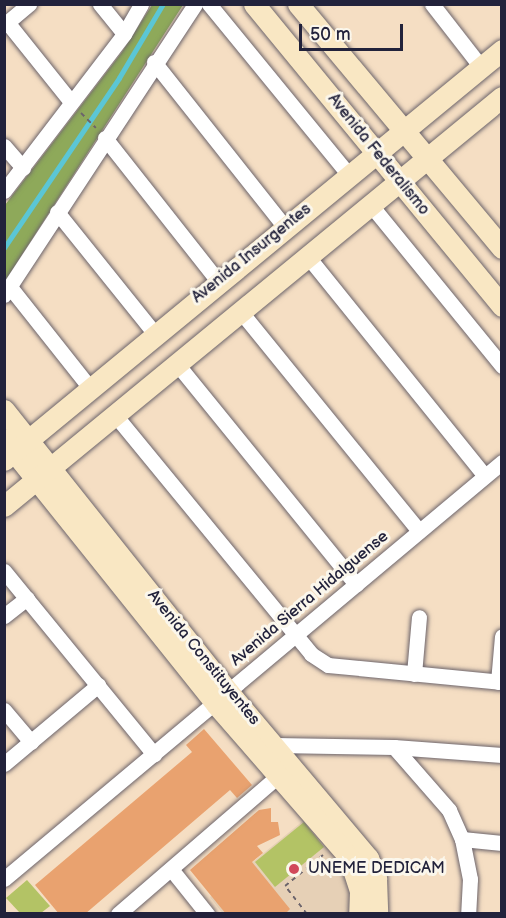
<!DOCTYPE html>
<html>
<head>
<meta charset="utf-8">
<style>
	body { margin:0 }
	#map { position:relative; width:506px; height:918px; overflow:hidden; background:#f5dec3; font-family:"Balsamiq Sans",sans-serif }
	div>[style] { position:absolute }
	.built>* { inset:0; background:#e6d0b6 }
	.green>* { inset:0; background:#b3c365 }
	.forest>* { inset:0; background:#8ea95a }
	.stream>* { height:4.5px; margin:-2.25px; padding:0 2.25px; transform-origin:2.25px; border-radius:2.25px; background:#5bc6d5 }
	.building>* { inset:0; background:#e9a26f }
	.path>* { height:2px; margin-top:-1px; transform-origin:0; background:repeating-linear-gradient(90deg,#6c646b 0 4.5px,transparent 0 9px) }
	.roads { filter:drop-shadow(0 0 2px #6c646b) drop-shadow(0 0 2px #6c646b) }
	.street>* { height:15px; margin:-7.5px; padding:0 7.5px; transform-origin:7.5px; border-radius:7.5px; background:#fff }
	.secondary>* { height:21px; margin:-10.5px; padding:0 10.5px; transform-origin:10.5px; border-radius:10.5px; background:#f9e7c3 }
	.dots>* { width:16px; height:16px; translate:-50% -50%; box-sizing:border-box; border:3px solid #fbf7ec; border-radius:50% }
	span { translate:-50% -50%; white-space:nowrap; text-align:center; line-height:1.15; -webkit-text-stroke:6px #fbf7ec; paint-order:stroke }
	.street-label { font-size:16px; color:#22223b }
	.poi-label { font-size:16px; color:#22223b }
	.left { translate:0 -50%; text-align:left }
	.frame { position:absolute; inset:0; border:6px solid #22223b; pointer-events:none }
	.scale { position:absolute; left:299px; top:24px; width:104px; height:27px; box-sizing:border-box; border:3px solid #22223b; border-top:0; padding-left:8px; font-size:18px; line-height:21px; white-space:nowrap; color:#22223b; -webkit-text-stroke:4px #fbf7ec; paint-order:stroke }
</style>
</head>
<body>
<div id="map">
	<div class="built">
		<div style="clip-path:polygon(304px 820px,341px 864px,352px 886px,352px 913px,223px 914px,210px 897px)"></div>
	</div>
	<div class="green">
		<div style="clip-path:polygon(304px 822px,324px 847px,275px 887px,255px 862px)"></div>
		<div style="clip-path:polygon(27px 880px,50px 906px,41px 913px,20px 913px,6px 898px)"></div>
	</div>
	<div class="forest">
		<div style="clip-path:polygon(152px 5px,183px 5px,5px 281px,5px 205px,122px 52px)"></div>
	</div>
	<div class="stream">
		<div style="left:4px;top:248px;width:205px;rotate:-55.9deg"></div>
		<div style="left:119px;top:78px;width:86px;rotate:-59.3deg"></div>
	</div>
	<div class="building">
		<div style="clip-path:polygon(204px 729px,252px 785px,237px 798px,230px 790px,85px 914px,59px 914px,35px 885px,192px 752px,186px 745px)"></div>
		<div style="clip-path:polygon(271px 808px,271px 822px,278px 822px,280px 835px,257px 846px,263px 853px,252px 862px,290px 909px,285px 914px,226px 914px,190px 870px,259px 810px)"></div>
	</div>
	<div class="path">
		<div style="left:81px;top:113px;width:21px;rotate:45deg"></div>
		<div style="left:307px;top:914px;width:36px;rotate:-128deg"></div>
		<div style="left:285px;top:886px;width:49px;rotate:-39.2deg"></div>
	</div>
	<div class="roads">
		<div class="street">
			<div style="left:100px;top:4px;width:38px;rotate:51deg"></div>
			<div style="left:209px;top:4px;width:221px;rotate:50.7deg"></div>
			<div style="left:432px;top:4px;width:80px;rotate:52.1deg"></div>
			<div style="left:7px;top:22px;width:102px;rotate:51.3deg"></div>
			<div style="left:4px;top:25px;width:33px;rotate:-40deg"></div>
			<div style="left:154px;top:62px;width:211px;rotate:51.6deg"></div>
			<div style="left:105px;top:138px;width:182px;rotate:51.7deg"></div>
			<div style="left:4px;top:146px;width:29px;rotate:49deg"></div>
			<div style="left:4px;top:191px;width:198px;rotate:-52.6deg"></div>
			<div style="left:124px;top:34px;width:34px;rotate:-60deg"></div>
			<div style="left:370px;top:204px;width:209px;rotate:50.8deg"></div>
			<div style="left:57px;top:212px;width:156px;rotate:51.2deg"></div>
			<div style="left:309px;top:258px;width:280px;rotate:51.1deg"></div>
			<div style="left:10px;top:287px;width:129px;rotate:51.6deg"></div>
			<div style="left:4px;top:295px;width:348px;rotate:-56.7deg"></div>
			<div style="left:241px;top:312px;width:282px;rotate:50.9deg"></div>
			<div style="left:177px;top:364px;width:284px;rotate:50.9deg"></div>
			<div style="left:115px;top:415px;width:309px;rotate:50.6deg"></div>
			<div style="left:311px;top:654px;width:20px;rotate:33deg"></div>
			<div style="left:328px;top:665px;width:175px;rotate:5.6deg"></div>
			<div style="left:4px;top:571px;width:237px;rotate:50.7deg"></div>
			<div style="left:4px;top:616px;width:29px;rotate:-38deg"></div>
			<div style="left:414px;top:674px;width:57px;rotate:-85deg"></div>
			<div style="left:498px;top:682px;width:46px;rotate:-85deg"></div>
			<div style="left:4px;top:710px;width:42px;rotate:49.8deg"></div>
			<div style="left:394px;top:747px;width:84px;rotate:48.9deg"></div>
			<div style="left:449px;top:810px;width:32px;rotate:66deg"></div>
			<div style="left:462px;top:839px;width:41px;rotate:78.7deg"></div>
			<div style="left:470px;top:879px;width:35px;rotate:93deg"></div>
			<div style="left:268px;top:750px;width:9px;rotate:-36deg"></div>
			<div style="left:275px;top:745px;width:119px;rotate:1deg"></div>
			<div style="left:394px;top:747px;width:108px;rotate:4.2deg"></div>
			<div style="left:4px;top:764px;width:123px;rotate:-40deg"></div>
			<div style="left:462px;top:839px;width:40px;rotate:5.7deg"></div>
			<div style="left:171px;top:869px;width:58px;rotate:51.3deg"></div>
			<div style="left:4px;top:879px;width:650px;rotate:-39.94deg"></div>
			<div style="left:118px;top:914px;width:211px;rotate:-40.8deg"></div>
		</div>
		<div class="secondary">
			<div style="left:254px;top:4px;width:391px;rotate:50.6deg"></div>
			<div style="left:298px;top:4px;width:318px;rotate:50.1deg"></div>
			<div style="left:4px;top:410px;width:362px;rotate:51.5deg"></div>
			<div style="left:229px;top:693px;width:216px;rotate:49.9deg"></div>
			<div style="left:368px;top:858px;width:22px;rotate:68deg"></div>
			<div style="left:376px;top:878px;width:36px;rotate:88deg"></div>
			<div style="left:4px;top:439px;width:339px;rotate:51.3deg"></div>
			<div style="left:216px;top:704px;width:203px;rotate:49deg"></div>
			<div style="left:349px;top:857px;width:36px;rotate:72deg"></div>
			<div style="left:360px;top:891px;width:23px;rotate:92deg"></div>
			<div style="left:4px;top:460px;width:645px;rotate:-39.46deg"></div>
			<div style="left:4px;top:506px;width:644px;rotate:-39.4deg"></div>
		</div>
	</div>
	<div class="dots">
		<div style="left:294px;top:869px;background:#d1495b"></div>
	</div>
	<div class="street-label">
		<span style="left:378px;top:155px;rotate:51deg">Avenida Federalismo</span>
		<span style="left:252px;top:254px;rotate:-39deg">Avenida Insurgentes</span>
		<span style="left:310px;top:599px;rotate:-40deg">Avenida Sierra Hidalguense</span>
		<span style="left:203px;top:658px;rotate:51deg">Avenida Constituyentes</span>
	</div>
	<div class="poi-label">
		<span class="left" style="left:308px;top:869px">UNEME DEDICAM</span>
	</div>
	<div class="frame"></div>
	<div class="scale">50 m</div>
</div>
</body>
</html>
